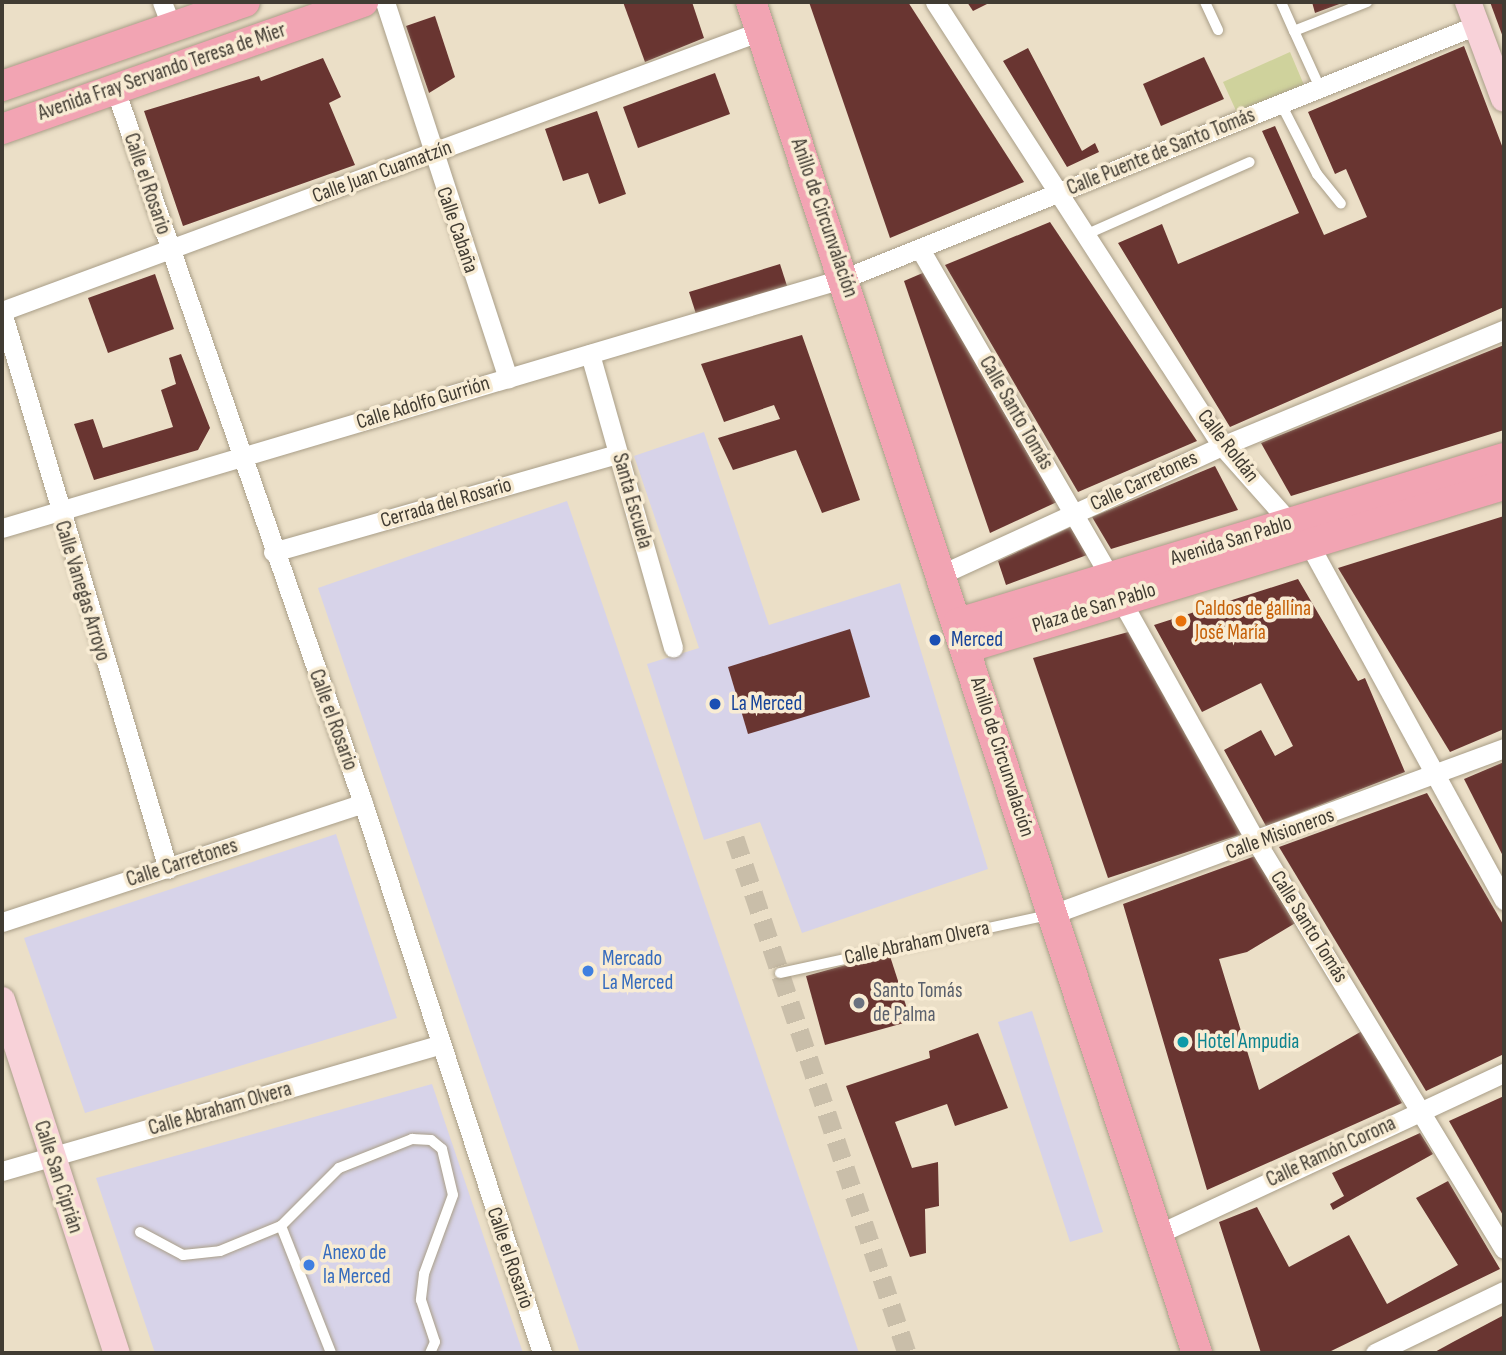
<!DOCTYPE html>
<html>
<head>
<meta charset="utf-8">
<style>
	body { margin:0 }
	#map { position:relative; width:1506px; height:1355px; overflow:hidden; background:#ebdfc7; font-family:"Sofia Sans Condensed",sans-serif }
	div>[style] { position:absolute }
	.commercial>* { inset:0; background:#d7d3e9 }
	.green>* { inset:0; background:#cfd29c }
	.building>* { inset:0; background:#693531 }
	.street-tunnel>* { height:19px; margin-top:-9.5px; transform-origin:0; background:repeating-linear-gradient(90deg,#c9bea9 0 19px,transparent 0 29px) }
	.roads { filter:drop-shadow(0 0 2px #a99e88) drop-shadow(0 0 2px #a99e88) }
	.lane>* { height:10px; margin:-5px; padding:0 5px; transform-origin:5px; border-radius:5px; background:#fff }
	.street>* { height:19px; margin:-9.5px; padding:0 9.5px; transform-origin:9.5px; border-radius:9.5px; background:#fff }
	.secondary>* { height:26px; margin:-13px; padding:0 13px; transform-origin:13px; border-radius:13px; background:#f8d2d9 }
	.primary>* { height:30px; margin:-15px; padding:0 15px; transform-origin:15px; border-radius:15px; background:#f2a4b3 }
	.dots>* { width:19px; height:19px; translate:-50% -50%; box-sizing:border-box; border:4px solid #f8ecd4; border-radius:50% }
	span { translate:-50% -50%; white-space:nowrap; text-align:center; line-height:1.15; -webkit-text-stroke:7px #f8ecd4; paint-order:stroke }
	.street-label { font-size:21px; color:#413c33 }
	.food-label { font-size:21px; color:#c56008 }
	.left { translate:0 -50%; text-align:left }
	.transit-label { font-size:21px; color:#164399 }
	.shop-label { font-size:21px; color:#366cbe }
	.worship-label { font-size:21px; color:#5b616d }
	.culture-label { font-size:21px; color:#0d838f }
	.frame { position:absolute; inset:0; border:4px solid #413c33; pointer-events:none }
</style>
</head>
<body>
<div id="map">
	<div class="commercial">
		<div style="clip-path:polygon(704px 432px,769px 625px,900px 583px,988px 869px,802px 933px,760px 822px,704px 840px,647px 664px,699px 648px,634px 456px)"></div>
		<div style="clip-path:polygon(567px 501px,859px 1353px,580px 1353px,318px 588px)"></div>
		<div style="clip-path:polygon(336px 834px,397px 1018px,85px 1113px,24px 938px)"></div>
		<div style="clip-path:polygon(1032px 1011px,1103px 1232px,1070px 1242px,998px 1022px)"></div>
		<div style="clip-path:polygon(432px 1084px,523px 1353px,155px 1353px,96px 1178px)"></div>
	</div>
	<div class="green">
		<div style="clip-path:polygon(1290px 52px,1304px 85px,1238px 115px,1223px 82px)"></div>
	</div>
	<div class="building">
		<div style="clip-path:polygon(623px 2px,692px 2px,704px 38px,645px 62px)"></div>
		<div style="clip-path:polygon(809px 2px,908px 2px,1024px 182px,890px 238px)"></div>
		<div style="clip-path:polygon(967px 2px,991px 2px,973px 11px)"></div>
		<div style="clip-path:polygon(1312px 2px,1345px 2px,1315px 13px)"></div>
		<div style="clip-path:polygon(1490px 2px,1504px 2px,1504px 40px)"></div>
		<div style="clip-path:polygon(435px 16px,455px 77px,429px 93px,406px 26px)"></div>
		<div style="clip-path:polygon(1464px 46px,1504px 151px,1504px 307px,1230px 427px,1118px 243px,1162px 224px,1178px 264px,1299px 213px,1262px 131px,1275px 126px,1324px 235px,1367px 217px,1346px 169px,1335px 174px,1308px 112px)"></div>
		<div style="clip-path:polygon(1028px 48px,1082px 151px,1095px 143px,1099px 152px,1067px 167px,1003px 61px)"></div>
		<div style="clip-path:polygon(1204px 57px,1224px 99px,1161px 126px,1143px 84px)"></div>
		<div style="clip-path:polygon(323px 58px,341px 97px,329px 103px,355px 165px,183px 226px,144px 111px,259px 76px,261px 81px)"></div>
		<div style="clip-path:polygon(715px 73px,730px 114px,638px 148px,623px 107px)"></div>
		<div style="clip-path:polygon(597px 111px,626px 194px,599px 204px,588px 173px,563px 181px,545px 129px)"></div>
		<div style="clip-path:polygon(1050px 222px,1197px 441px,1078px 492px,945px 265px)"></div>
		<div style="clip-path:polygon(780px 264px,788px 289px,697px 317px,689px 292px)"></div>
		<div style="clip-path:polygon(925px 272px,1059px 501px,990px 533px,904px 281px)"></div>
		<div style="clip-path:polygon(155px 274px,174px 329px,108px 353px,88px 298px)"></div>
		<div style="clip-path:polygon(802px 335px,860px 500px,822px 513px,796px 450px,733px 470px,718px 438px,780px 419px,774px 405px,724px 422px,701px 364px)"></div>
		<div style="clip-path:polygon(1504px 345px,1504px 430px,1291px 496px,1261px 443px)"></div>
		<div style="clip-path:polygon(181px 354px,210px 428px,198px 450px,94px 480px,74px 424px,93px 419px,103px 448px,173px 427px,161px 390px,176px 384px,169px 358px)"></div>
		<div style="clip-path:polygon(1215px 466px,1238px 510px,1111px 549px,1092px 517px)"></div>
		<div style="clip-path:polygon(1504px 516px,1504px 729px,1450px 752px,1338px 568px)"></div>
		<div style="clip-path:polygon(1075px 525px,1087px 555px,1006px 585px,998px 561px)"></div>
		<div style="clip-path:polygon(1298px 579px,1358px 681px,1365px 678px,1405px 772px,1266px 826px,1224px 750px,1261px 730px,1275px 756px,1293px 746px,1261px 683px,1202px 712px,1154px 625px)"></div>
		<div style="clip-path:polygon(850px 629px,870px 697px,748px 734px,728px 667px)"></div>
		<div style="clip-path:polygon(1132px 631px,1245px 833px,1108px 878px,1033px 658px)"></div>
		<div style="clip-path:polygon(1504px 762px,1504px 858px,1464px 779px)"></div>
		<div style="clip-path:polygon(1427px 793px,1504px 926px,1504px 1054px,1426px 1091px,1279px 847px)"></div>
		<div style="clip-path:polygon(1258px 855px,1297px 922px,1247px 952px,1219px 959px,1259px 1090px,1362px 1031px,1402px 1103px,1207px 1190px,1123px 904px)"></div>
		<div style="clip-path:polygon(889px 953px,911px 1021px,825px 1045px,806px 976px)"></div>
		<div style="clip-path:polygon(978px 1033px,1008px 1108px,955px 1126px,947px 1104px,895px 1122px,912px 1168px,938px 1162px,939px 1206px,925px 1209px,926px 1253px,910px 1257px,846px 1086px,930px 1058px,929px 1051px)"></div>
		<div style="clip-path:polygon(1504px 1096px,1504px 1217px,1449px 1121px)"></div>
		<div style="clip-path:polygon(1420px 1133px,1433px 1154px,1333px 1210px,1330px 1204px,1344px 1196px,1332px 1173px)"></div>
		<div style="clip-path:polygon(1448px 1181px,1500px 1269px,1327px 1353px,1261px 1353px,1219px 1222px,1257px 1207px,1289px 1267px,1349px 1235px,1387px 1304px,1458px 1265px,1416px 1198px)"></div>
		<div style="clip-path:polygon(1504px 1315px,1504px 1353px,1433px 1353px,1453px 1342px)"></div>
	</div>
	<div class="street-tunnel">
		<div style="left:735px;top:838px;width:543px;rotate:71.53deg"></div>
	</div>
	<div class="roads">
		<div class="lane">
			<div style="left:1205px;top:2px;width:31px;rotate:65deg"></div>
			<div style="left:1281px;top:2px;width:32px;rotate:66deg"></div>
			<div style="left:1320px;top:88px;width:63px;rotate:-114.5deg"></div>
			<div style="left:1294px;top:31px;width:79px;rotate:-21.7deg"></div>
			<div style="left:1281px;top:104px;width:79px;rotate:62.8deg"></div>
			<div style="left:1317px;top:174px;width:38px;rotate:51deg"></div>
			<div style="left:1085px;top:235px;width:180px;rotate:-23.9deg"></div>
			<div style="left:780px;top:973px;width:275px;rotate:-12.2deg"></div>
			<div style="left:281px;top:1226px;width:136px;rotate:68.5deg"></div>
			<div style="left:140px;top:1232px;width:49px;rotate:28.1deg"></div>
			<div style="left:183px;top:1255px;width:37px;rotate:-6deg"></div>
			<div style="left:220px;top:1251px;width:66px;rotate:-22.3deg"></div>
			<div style="left:281px;top:1226px;width:82px;rotate:-45deg"></div>
			<div style="left:339px;top:1168px;width:79px;rotate:-21.7deg"></div>
			<div style="left:412px;top:1139px;width:19px;rotate:3deg"></div>
			<div style="left:431px;top:1140px;width:14px;rotate:39deg"></div>
			<div style="left:442px;top:1149px;width:47px;rotate:76.6deg"></div>
			<div style="left:453px;top:1195px;width:84px;rotate:110.2deg"></div>
			<div style="left:424px;top:1274px;width:26px;rotate:97deg"></div>
			<div style="left:421px;top:1300px;width:44px;rotate:71.6deg"></div>
			<div style="left:435px;top:1342px;width:12px;rotate:114deg"></div>
		</div>
		<div class="street">
			<div style="left:162px;top:2px;width:28px;rotate:69deg"></div>
			<div style="left:385px;top:2px;width:396px;rotate:71.9deg"></div>
			<div style="left:935px;top:2px;width:529px;rotate:57.12deg"></div>
			<div style="left:1222px;top:446px;width:131px;rotate:48.4deg"></div>
			<div style="left:1309px;top:544px;width:406px;rotate:61.3deg"></div>
			<div style="left:115px;top:89px;width:756px;rotate:70.85deg"></div>
			<div style="left:363px;top:803px;width:578px;rotate:71.97deg"></div>
			<div style="left:920px;top:249px;width:380px;rotate:59.9deg"></div>
			<div style="left:2px;top:311px;width:809px;rotate:-20.25deg"></div>
			<div style="left:2px;top:312px;width:581px;rotate:73.4deg"></div>
			<div style="left:590px;top:354px;width:305px;rotate:74.2deg"></div>
			<div style="left:2px;top:528px;width:879px;rotate:-16.52deg"></div>
			<div style="left:845px;top:278px;width:681px;rotate:-21.82deg"></div>
			<div style="left:273px;top:552px;width:359px;rotate:-15.9deg"></div>
			<div style="left:942px;top:574px;width:308px;rotate:-24.6deg"></div>
			<div style="left:1222px;top:446px;width:305px;rotate:-22.4deg"></div>
			<div style="left:1121px;top:600px;width:278px;rotate:60.8deg"></div>
			<div style="left:1257px;top:843px;width:475px;rotate:58.7deg"></div>
			<div style="left:1053px;top:914px;width:481px;rotate:-20.2deg"></div>
			<div style="left:2px;top:922px;width:380px;rotate:-18.2deg"></div>
			<div style="left:2px;top:1171px;width:455px;rotate:-16.1deg"></div>
			<div style="left:1158px;top:1234px;width:382px;rotate:-25deg"></div>
			<div style="left:1375px;top:1353px;width:143px;rotate:-25.7deg"></div>
		</div>
		<div class="secondary">
			<div style="left:1468px;top:2px;width:103px;rotate:69.6deg"></div>
			<div style="left:2px;top:1000px;width:371px;rotate:72deg"></div>
		</div>
		<div class="primary">
			<div style="left:751px;top:2px;width:1423px;rotate:71.73deg"></div>
			<div style="left:2px;top:86px;width:257px;rotate:-19.1deg"></div>
			<div style="left:2px;top:129px;width:383px;rotate:-19.4deg"></div>
			<div style="left:958px;top:623px;width:570px;rotate:-16.81deg"></div>
			<div style="left:966px;top:648px;width:562px;rotate:-16.86deg"></div>
		</div>
	</div>
	<div class="dots">
		<div style="left:1181px;top:621px;background:#e8710a"></div>
		<div style="left:935px;top:640px;background:#1a4fb4"></div>
		<div style="left:715px;top:704px;background:#1a4fb4"></div>
		<div style="left:588px;top:971px;background:#3f7fe0"></div>
		<div style="left:859px;top:1003px;background:#6b7280"></div>
		<div style="left:1183px;top:1042px;background:#0f9aa8"></div>
		<div style="left:309px;top:1265px;background:#3f7fe0"></div>
	</div>
	<div class="street-label">
		<span style="left:162px;top:72px;rotate:-19deg">Avenida Fray Servando Teresa de Mier</span>
		<span style="left:1161px;top:152px;rotate:-22deg">Calle Puente de Santo Tomás</span>
		<span style="left:382px;top:172px;rotate:-20deg">Calle Juan Cuamatzín</span>
		<span style="left:147px;top:184px;rotate:71deg">Calle el Rosario</span>
		<span style="left:824px;top:218px;rotate:71deg">Anillo de Circunvalación</span>
		<span style="left:457px;top:230px;rotate:71deg">Calle Cabaña</span>
		<span style="left:423px;top:403px;rotate:-17deg">Calle Adolfo Gurrión</span>
		<span style="left:1016px;top:413px;rotate:60deg">Calle Santo Tomás</span>
		<span style="left:1228px;top:446px;rotate:52deg">Calle Roldán</span>
		<span style="left:1144px;top:481px;rotate:-25deg">Calle Carretones</span>
		<span style="left:632px;top:501px;rotate:74deg">Santa Escuela</span>
		<span style="left:446px;top:503px;rotate:-16deg">Cerrada del Rosario</span>
		<span style="left:1231px;top:541px;rotate:-17deg">Avenida San Pablo</span>
		<span style="left:82px;top:591px;rotate:73deg">Calle Vanegas Arroyo</span>
		<span style="left:1094px;top:608px;rotate:-17deg">Plaza de San Pablo</span>
		<span style="left:333px;top:720px;rotate:70deg">Calle el Rosario</span>
		<span style="left:1002px;top:757px;rotate:72deg">Anillo de Circunvalación</span>
		<span style="left:1280px;top:834px;rotate:-20deg">Calle Misioneros</span>
		<span style="left:182px;top:863px;rotate:-18deg">Calle Carretones</span>
		<span style="left:1309px;top:927px;rotate:58deg">Calle Santo Tomás</span>
		<span style="left:917px;top:943px;rotate:-12deg">Calle Abraham Olvera</span>
		<span style="left:220px;top:1109px;rotate:-16deg">Calle Abraham Olvera</span>
		<span style="left:1331px;top:1152px;rotate:-25deg">Calle Ramón Corona</span>
		<span style="left:58px;top:1177px;rotate:72deg">Calle San Ciprián</span>
		<span style="left:510px;top:1258px;rotate:71deg">Calle el Rosario</span>
	</div>
	<div class="food-label">
		<span class="left" style="left:1195px;top:621px">Caldos de gallina<br>José María</span>
	</div>
	<div class="transit-label">
		<span class="left" style="left:951px;top:640px">Merced</span>
		<span class="left" style="left:731px;top:704px">La Merced</span>
	</div>
	<div class="shop-label">
		<span class="left" style="left:602px;top:971px">Mercado<br>La Merced</span>
		<span class="left" style="left:323px;top:1265px">Anexo de<br>la Merced</span>
	</div>
	<div class="worship-label">
		<span class="left" style="left:873px;top:1003px">Santo Tomás<br>de Palma</span>
	</div>
	<div class="culture-label">
		<span class="left" style="left:1197px;top:1042px">Hotel Ampudia</span>
	</div>
	<div class="frame"></div>
</div>
</body>
</html>
